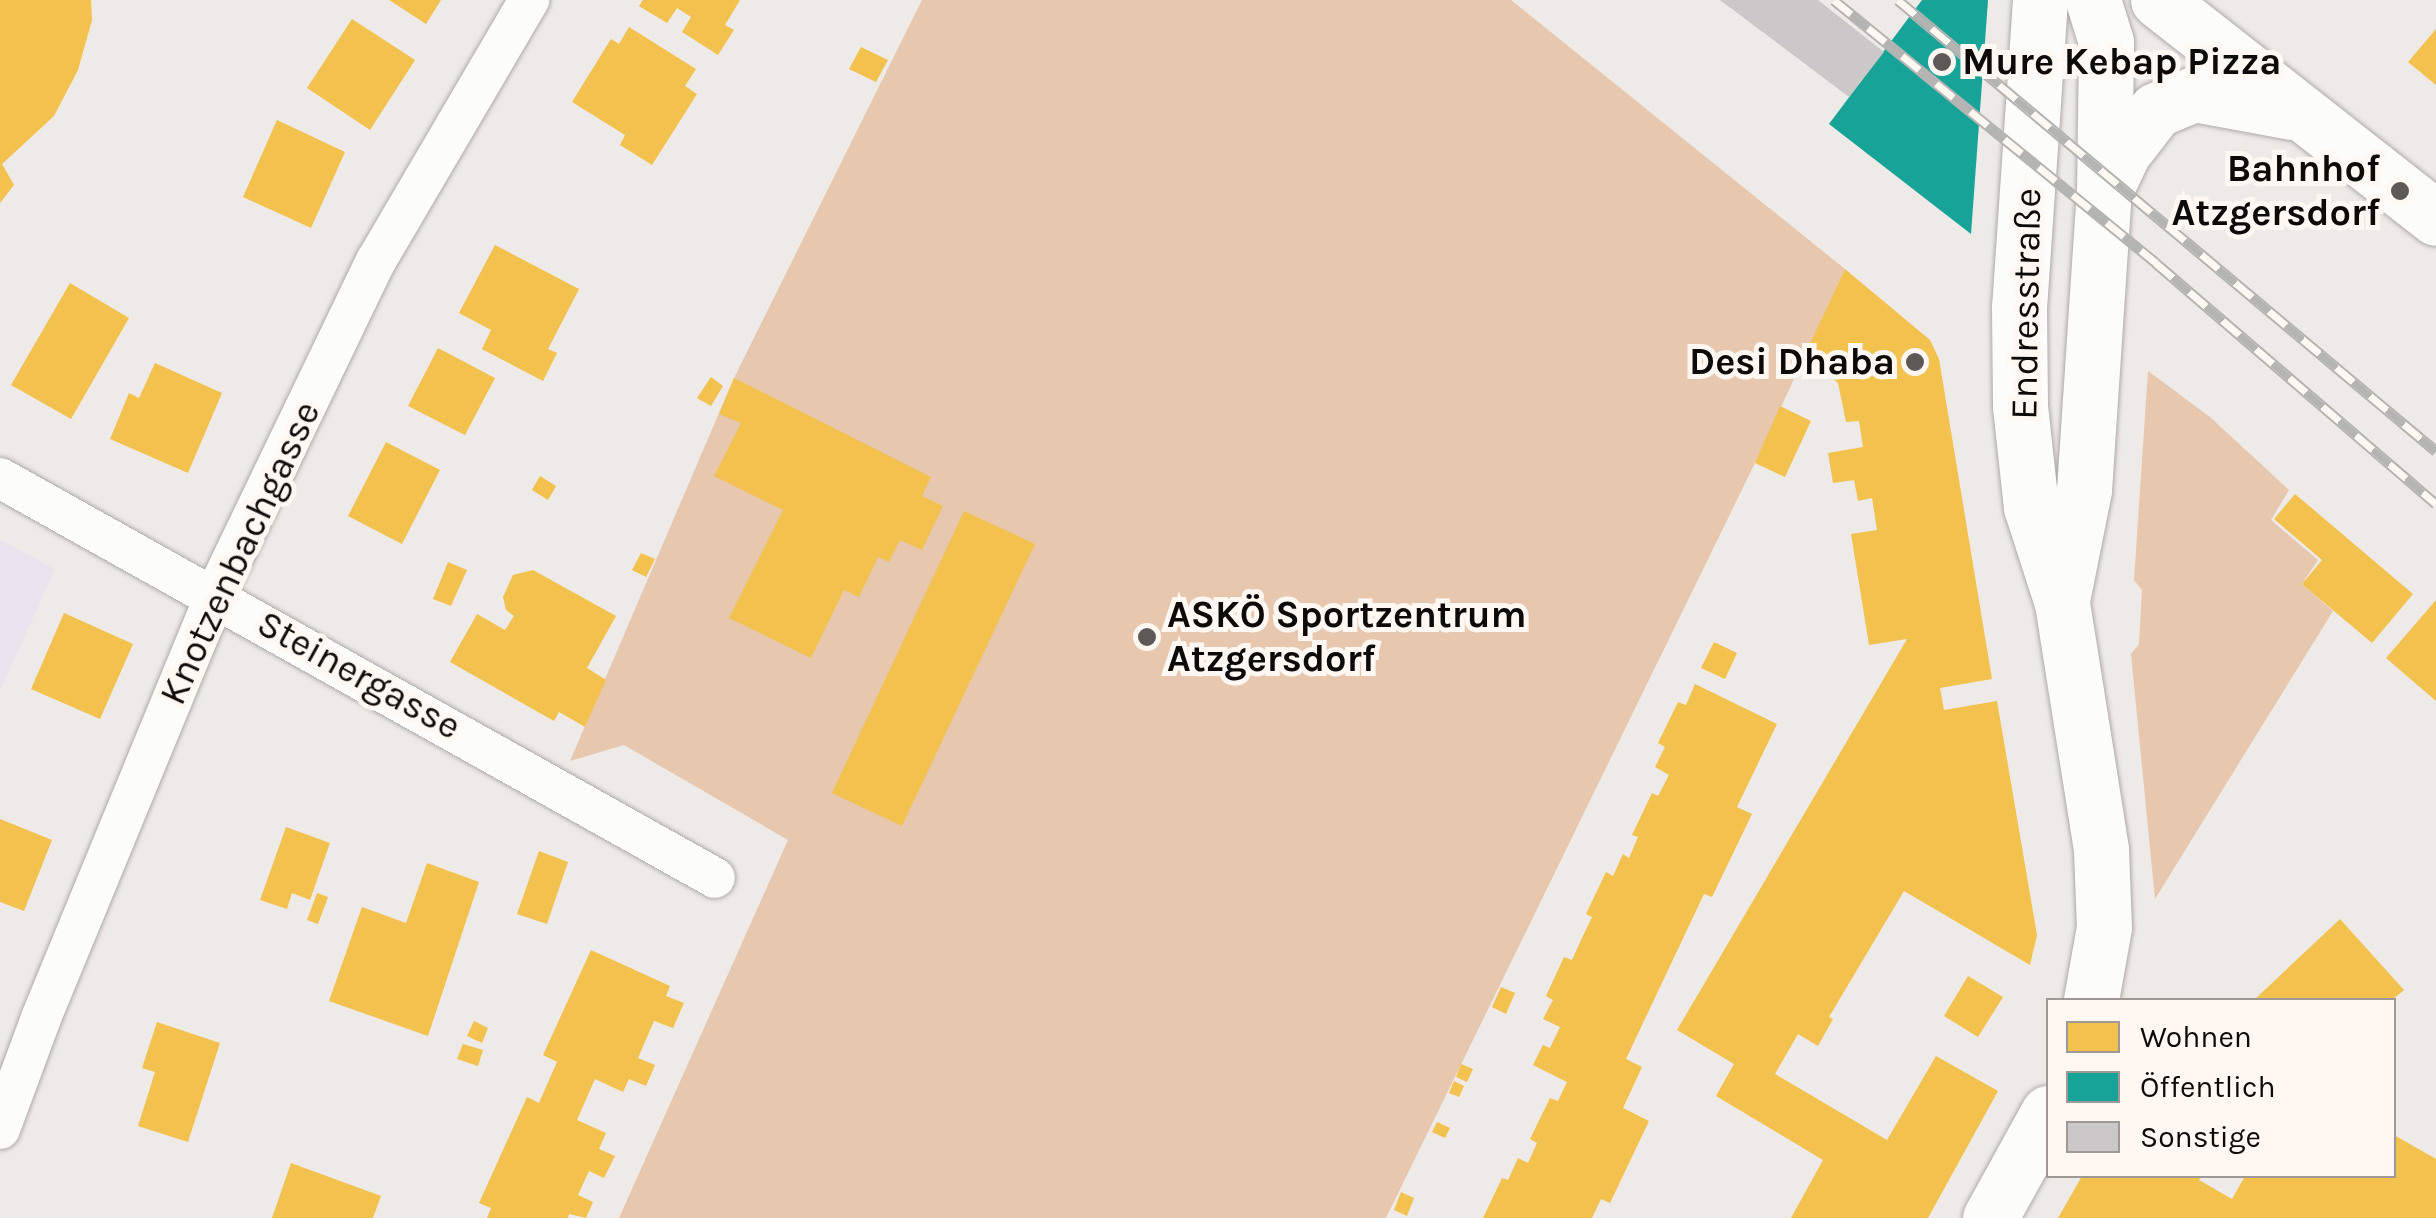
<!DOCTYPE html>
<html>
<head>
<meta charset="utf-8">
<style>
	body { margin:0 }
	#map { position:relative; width:2436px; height:1218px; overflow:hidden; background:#eeeae7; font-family:Karla,sans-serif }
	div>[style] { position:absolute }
	.education>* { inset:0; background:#e9e3ed }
	.green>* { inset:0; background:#e7c7ae }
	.homes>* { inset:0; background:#f2c14e }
	.public>* { inset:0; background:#17a398 }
	.building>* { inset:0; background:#cbc8c9 }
	.roads { filter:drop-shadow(0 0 2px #adaaa8) drop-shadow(0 0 2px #adaaa8) }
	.street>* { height:40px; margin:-20px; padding:0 20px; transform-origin:20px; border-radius:20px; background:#fcfcfb }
	.secondary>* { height:55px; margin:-27.5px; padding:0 27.5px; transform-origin:27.5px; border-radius:27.5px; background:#fcfcfb }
	.rail>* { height:11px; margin-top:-5.5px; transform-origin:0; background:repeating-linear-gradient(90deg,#fef7f2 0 22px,#b4b4b3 0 44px); box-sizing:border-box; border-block:2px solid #b4b4b3 }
	.dots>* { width:28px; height:28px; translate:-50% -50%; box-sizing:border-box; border:5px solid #fef7f2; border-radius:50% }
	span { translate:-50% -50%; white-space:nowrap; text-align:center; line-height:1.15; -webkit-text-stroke:10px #fef7f2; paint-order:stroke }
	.poi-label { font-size:38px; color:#0d0b09; font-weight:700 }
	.left { translate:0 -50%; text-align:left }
	.right { translate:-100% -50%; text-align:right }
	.street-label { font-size:38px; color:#0d0b09 }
	.legend { position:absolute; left:2046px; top:998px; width:350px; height:180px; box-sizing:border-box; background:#fef7f2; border:2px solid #9e9995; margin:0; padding:12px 18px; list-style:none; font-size:30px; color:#0d0b09 }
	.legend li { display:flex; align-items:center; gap:20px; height:50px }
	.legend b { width:50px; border:2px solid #9e9995 }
</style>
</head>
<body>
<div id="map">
	<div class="education">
		<div style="clip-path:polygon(0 540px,55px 569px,0 691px)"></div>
	</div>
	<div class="green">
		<div style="clip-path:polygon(922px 0,1511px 0,1845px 269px,1755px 463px,1386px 1218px,619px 1218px,788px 840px,624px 745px,570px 761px,734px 378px)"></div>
		<div style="clip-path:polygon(2148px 371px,2210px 417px,2289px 490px,2271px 520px,2318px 560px,2302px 584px,2333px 611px,2155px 899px,2131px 654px,2139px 644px,2142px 590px,2134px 580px)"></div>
	</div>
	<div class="homes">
		<div style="clip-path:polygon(0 0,91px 0,92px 20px,78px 70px,54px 116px,2px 164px,14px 185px,0 203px)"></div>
		<div style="clip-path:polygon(389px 0,441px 0,426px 24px)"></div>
		<div style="clip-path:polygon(643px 0,740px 0,725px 25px,734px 30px,718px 55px,682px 32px,691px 17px,677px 8px,667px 23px,639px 6px)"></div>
		<div style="clip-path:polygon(1934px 0,1988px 0,1984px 43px)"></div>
		<div style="clip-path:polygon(352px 19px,415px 60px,370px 130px,307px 88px)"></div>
		<div style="clip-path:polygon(629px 27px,696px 69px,685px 86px,697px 94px,652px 165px,620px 145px,625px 135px,572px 102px,611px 39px,619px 44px)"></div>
		<div style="clip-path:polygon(2436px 29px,2436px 85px,2408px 62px)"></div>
		<div style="clip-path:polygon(861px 47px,888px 60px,876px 82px,849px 69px)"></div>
		<div style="clip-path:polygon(277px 120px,345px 152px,311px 228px,243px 197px)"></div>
		<div style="clip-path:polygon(495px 245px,579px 289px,548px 349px,557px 353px,543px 381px,482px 349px,491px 330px,459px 313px)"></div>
		<div style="clip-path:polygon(1845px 269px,1930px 340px,1939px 359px,1992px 679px,1940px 688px,1944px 710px,1997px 701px,2037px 935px,2030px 965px,1904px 891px,1829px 1017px,1833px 1019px,1818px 1046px,1798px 1034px,1775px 1074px,1887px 1140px,1936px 1056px,1998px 1091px,1928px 1218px,1791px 1218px,1823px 1160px,1716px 1096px,1734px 1064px,1677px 1030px,1907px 639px,1869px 645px,1851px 534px,1877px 530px,1872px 498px,1858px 501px,1854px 480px,1833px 483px,1828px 453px,1863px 447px,1859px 421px,1846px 422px,1838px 383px,1805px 354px)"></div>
		<div style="clip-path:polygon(70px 283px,129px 318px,71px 419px,11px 385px)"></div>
		<div style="clip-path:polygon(438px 348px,495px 378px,465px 435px,408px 406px)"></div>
		<div style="clip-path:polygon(155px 363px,222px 393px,188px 473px,110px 439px,129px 393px,139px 398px)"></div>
		<div style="clip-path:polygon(711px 377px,723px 386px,711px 406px,697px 398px)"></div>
		<div style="clip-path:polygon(734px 378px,931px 477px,922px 496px,943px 506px,922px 550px,900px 540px,889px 562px,878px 557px,859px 597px,844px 590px,811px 658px,729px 618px,783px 510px,714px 476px,741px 423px,719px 414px)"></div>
		<div style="clip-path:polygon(1780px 406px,1811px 421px,1785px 477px,1755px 463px)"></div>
		<div style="clip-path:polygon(386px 442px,440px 470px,402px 544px,348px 516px)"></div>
		<div style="clip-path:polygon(540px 476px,556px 486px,548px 500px,532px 490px)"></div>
		<div style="clip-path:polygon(2295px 494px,2413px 594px,2372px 643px,2302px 584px,2322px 560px,2274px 519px)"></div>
		<div style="clip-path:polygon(964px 511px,1035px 544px,902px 826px,832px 793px)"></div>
		<div style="clip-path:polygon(641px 553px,655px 559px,646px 577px,632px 570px)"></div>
		<div style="clip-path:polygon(448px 562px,467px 570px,451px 606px,433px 599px)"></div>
		<div style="clip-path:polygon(533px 570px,616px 616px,587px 668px,606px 680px,585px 727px,559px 712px,554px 721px,450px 662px,477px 614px,505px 630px,514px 616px,506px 610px,503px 597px,513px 575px)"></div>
		<div style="clip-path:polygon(2436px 600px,2436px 701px,2386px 658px)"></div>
		<div style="clip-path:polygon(64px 613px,133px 644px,100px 719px,31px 689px)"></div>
		<div style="clip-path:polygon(1714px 642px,1737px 653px,1725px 679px,1701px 668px)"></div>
		<div style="clip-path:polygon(1695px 684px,1777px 724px,1737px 807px,1752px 814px,1712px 897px,1704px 894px,1626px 1059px,1642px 1067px,1623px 1108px,1649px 1121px,1610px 1203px,1601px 1199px,1592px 1218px,1483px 1218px,1502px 1178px,1508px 1180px,1518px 1158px,1528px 1163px,1537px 1143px,1530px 1139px,1550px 1098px,1558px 1101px,1567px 1082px,1533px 1065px,1543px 1045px,1550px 1048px,1560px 1027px,1543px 1019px,1553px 1000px,1546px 996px,1564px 957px,1572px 960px,1582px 938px,1592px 917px,1586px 914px,1606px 872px,1613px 876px,1623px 854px,1629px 858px,1638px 837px,1632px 835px,1652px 793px,1658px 796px,1669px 775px,1655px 767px,1665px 747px,1658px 743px,1678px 702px,1686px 705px)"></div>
		<div style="clip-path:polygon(0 819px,52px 840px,24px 911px,0 902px)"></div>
		<div style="clip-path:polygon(286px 827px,330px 843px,310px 900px,292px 893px,287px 909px,260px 900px)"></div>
		<div style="clip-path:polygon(539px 851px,568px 862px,547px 924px,517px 914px)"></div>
		<div style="clip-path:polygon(427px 863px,479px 882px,428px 1036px,329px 1001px,362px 907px,406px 923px)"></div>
		<div style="clip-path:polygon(317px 893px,328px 897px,318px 924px,307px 920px)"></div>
		<div style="clip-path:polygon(2340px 919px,2404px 990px,2392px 1000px,2254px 1000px)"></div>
		<div style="clip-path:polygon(591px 950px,670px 986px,666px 996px,684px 1003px,673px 1028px,654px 1021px,638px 1058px,655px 1065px,646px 1086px,629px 1079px,623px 1092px,595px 1079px,577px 1120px,606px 1133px,599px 1149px,615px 1156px,604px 1178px,589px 1171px,578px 1195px,593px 1202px,586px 1218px,569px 1214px,568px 1218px,487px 1218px,491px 1208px,479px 1203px,527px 1097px,539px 1103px,557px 1062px,543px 1055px)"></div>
		<div style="clip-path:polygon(1968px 976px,2003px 997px,1978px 1037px,1944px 1016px)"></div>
		<div style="clip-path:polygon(1501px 987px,1515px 993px,1506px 1014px,1492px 1007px)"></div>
		<div style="clip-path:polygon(474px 1021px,488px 1028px,482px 1043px,467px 1036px)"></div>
		<div style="clip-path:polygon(157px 1022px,220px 1043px,188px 1142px,138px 1126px,155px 1072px,142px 1068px)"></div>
		<div style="clip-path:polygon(463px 1044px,483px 1050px,478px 1066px,457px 1059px)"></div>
		<div style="clip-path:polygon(1461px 1064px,1473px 1069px,1467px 1082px,1456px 1077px)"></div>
		<div style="clip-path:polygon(1454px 1081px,1464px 1086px,1459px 1097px,1449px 1093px)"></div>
		<div style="clip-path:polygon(1437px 1122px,1450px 1128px,1445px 1138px,1432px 1132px)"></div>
		<div style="clip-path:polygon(2394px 1135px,2436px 1159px,2436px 1218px,2058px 1218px,2082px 1176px,2202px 1176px,2199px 1180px,2232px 1199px,2245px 1176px,2394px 1176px)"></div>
		<div style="clip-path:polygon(291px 1163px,381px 1196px,373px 1218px,272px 1218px)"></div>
		<div style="clip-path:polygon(1401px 1192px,1414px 1198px,1407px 1216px,1394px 1210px)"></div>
	</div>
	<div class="public">
		<div style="clip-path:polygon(1922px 0,1988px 0,1971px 234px,1829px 124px)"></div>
	</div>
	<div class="building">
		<div style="clip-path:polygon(1720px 0,1818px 0,1884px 52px,1849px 97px)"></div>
	</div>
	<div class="roads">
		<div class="street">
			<div style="left:0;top:478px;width:819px;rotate:29.22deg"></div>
			<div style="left:0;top:1129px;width:118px;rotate:-69.7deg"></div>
			<div style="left:41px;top:1018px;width:457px;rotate:-67.6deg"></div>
			<div style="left:215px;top:595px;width:371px;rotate:-64.3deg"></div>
			<div style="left:376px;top:261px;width:303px;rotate:-59.6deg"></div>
		</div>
		<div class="secondary">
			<div style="left:2040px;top:0;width:308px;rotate:93.9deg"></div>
			<div style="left:2019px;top:307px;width:99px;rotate:89.4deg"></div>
			<div style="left:2020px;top:406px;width:102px;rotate:83.8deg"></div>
			<div style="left:2031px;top:507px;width:101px;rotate:72.1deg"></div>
			<div style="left:2062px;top:603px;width:250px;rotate:81deg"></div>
			<div style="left:2101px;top:850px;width:77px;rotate:87.8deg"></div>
			<div style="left:2104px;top:927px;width:74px;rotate:100.1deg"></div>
			<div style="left:2158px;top:0;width:353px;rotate:38.1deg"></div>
			<div style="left:2106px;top:189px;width:38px;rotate:-65deg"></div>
			<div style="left:2122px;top:154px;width:56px;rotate:-52.3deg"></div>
			<div style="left:2156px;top:110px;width:17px;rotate:-24deg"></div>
			<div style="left:2172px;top:103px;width:24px;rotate:-22deg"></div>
			<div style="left:2194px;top:94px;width:99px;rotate:10.5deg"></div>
			<div style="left:2062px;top:600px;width:112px;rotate:-78.7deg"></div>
			<div style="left:2084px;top:490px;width:299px;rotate:-86.2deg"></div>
			<div style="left:2104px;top:192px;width:150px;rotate:-89.2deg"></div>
			<div style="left:2106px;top:42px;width:44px;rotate:-107.2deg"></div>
			<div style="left:1990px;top:1218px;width:120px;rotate:-61.1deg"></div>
		</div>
	</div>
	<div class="rail">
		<div style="left:1834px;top:0;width:416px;rotate:39.2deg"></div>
		<div style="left:2156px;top:263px;width:369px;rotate:40.7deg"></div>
		<div style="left:1898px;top:0;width:702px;rotate:39.97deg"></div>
	</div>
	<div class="dots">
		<div style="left:1942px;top:62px;background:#5c5957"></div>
		<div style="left:2400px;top:191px;background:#5c5957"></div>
		<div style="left:1915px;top:362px;background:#5c5957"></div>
		<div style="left:1147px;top:637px;background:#5c5957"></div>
	</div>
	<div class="poi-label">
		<span class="left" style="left:1962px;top:62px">Mure Kebap Pizza</span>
		<span class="right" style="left:2380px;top:191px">Bahnhof<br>Atzgersdorf</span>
		<span class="right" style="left:1895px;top:362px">Desi Dhaba</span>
		<span class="left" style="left:1167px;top:637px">ASKÖ Sportzentrum<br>Atzgersdorf</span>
	</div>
	<div class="street-label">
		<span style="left:2026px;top:304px;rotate:-89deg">Endresstraße</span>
		<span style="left:240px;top:553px;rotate:-65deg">Knotzenbachgasse</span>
		<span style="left:359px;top:675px;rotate:29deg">Steinergasse</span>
	</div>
	<ul class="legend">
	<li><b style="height:28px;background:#f2c14e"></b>Wohnen</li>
	<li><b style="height:28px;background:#17a398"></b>Öffentlich</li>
	<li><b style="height:28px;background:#cbc8c9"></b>Sonstige</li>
	</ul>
</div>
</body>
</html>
